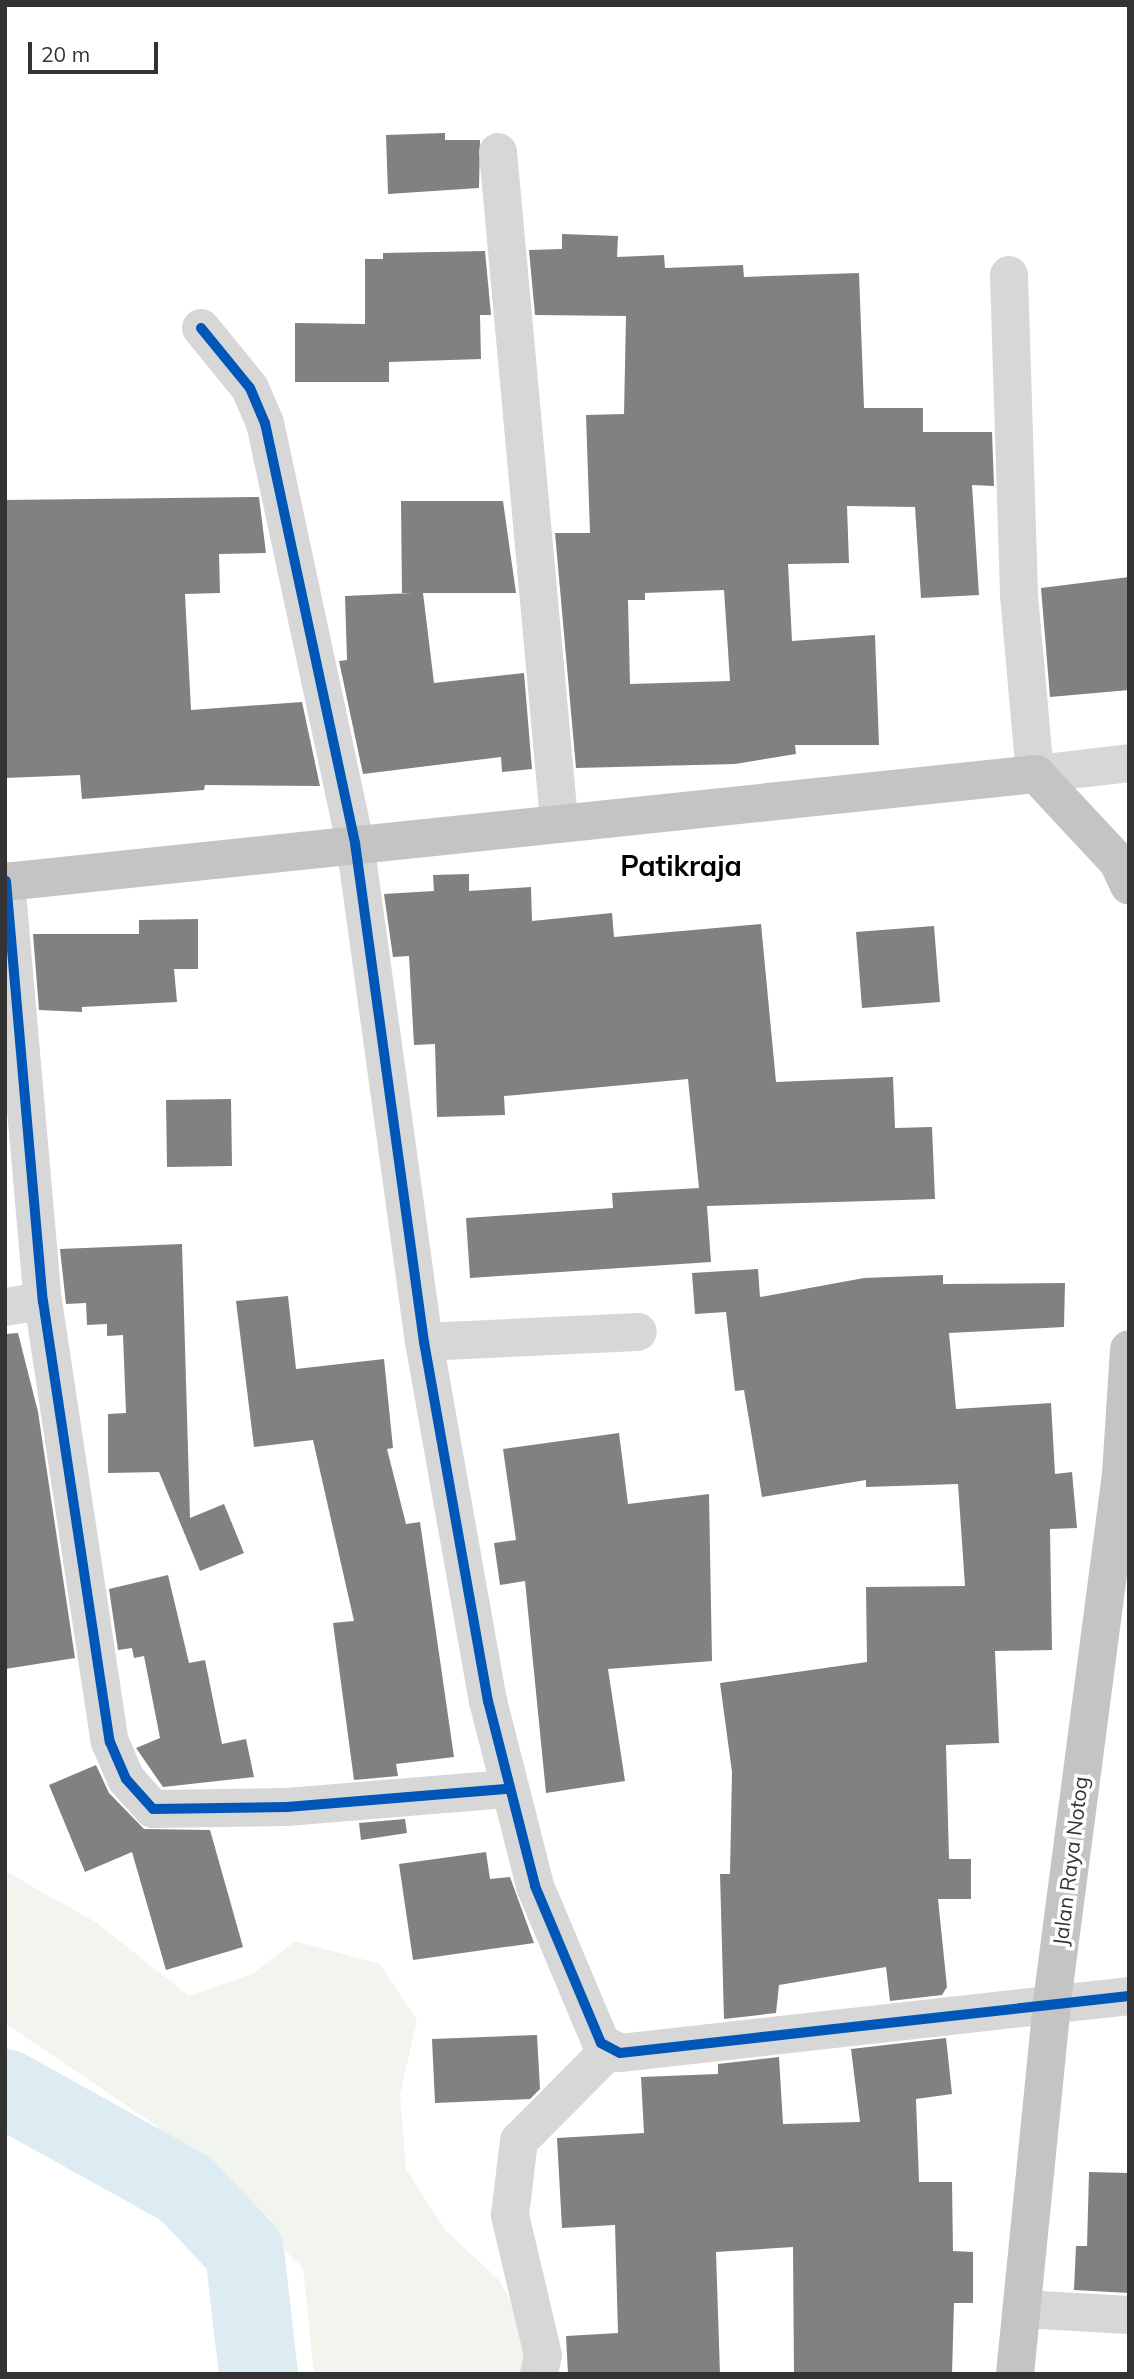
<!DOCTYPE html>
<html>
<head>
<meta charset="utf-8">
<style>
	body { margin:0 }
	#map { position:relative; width:1134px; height:2379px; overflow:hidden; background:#fff; font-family:Mulish,sans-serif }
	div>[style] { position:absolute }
	.green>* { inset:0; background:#f1f5ed }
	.river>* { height:79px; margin:-39.5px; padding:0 39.5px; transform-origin:39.5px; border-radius:39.5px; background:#ddebf3 }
	.building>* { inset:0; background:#818181 }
	.minor>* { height:38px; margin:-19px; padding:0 19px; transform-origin:19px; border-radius:19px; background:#d7d7d7 }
	.highway>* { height:38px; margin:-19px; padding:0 19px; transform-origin:19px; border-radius:19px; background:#c4c4c4 }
	.cycleway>* { height:10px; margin:-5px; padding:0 5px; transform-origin:5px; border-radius:5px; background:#0057b8 }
	span { translate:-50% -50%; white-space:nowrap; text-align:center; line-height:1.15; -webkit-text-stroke:7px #fff; paint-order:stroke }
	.street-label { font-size:21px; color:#333 }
	.district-label { font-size:28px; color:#000; font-weight:700 }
	.frame { position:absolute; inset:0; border:7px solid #333; pointer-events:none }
	.scale { position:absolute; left:28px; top:42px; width:130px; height:32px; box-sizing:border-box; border:4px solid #333; border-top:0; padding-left:9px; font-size:21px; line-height:24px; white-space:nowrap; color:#333; -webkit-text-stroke:5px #fff; paint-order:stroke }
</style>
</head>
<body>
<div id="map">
	<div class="green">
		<div style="clip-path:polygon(5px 1871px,97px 1923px,189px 1996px,252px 1974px,295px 1941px,380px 1964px,417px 2020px,400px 2095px,406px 2169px,445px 2230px,498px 2279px,543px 2355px,539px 2374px,314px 2374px,303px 2268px,158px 2127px,5px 2023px)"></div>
	</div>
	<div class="river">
		<div style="left:5px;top:2088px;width:206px;rotate:29.1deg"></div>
		<div style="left:185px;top:2188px;width:86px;rotate:46.9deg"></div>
		<div style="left:244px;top:2251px;width:124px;rotate:83.5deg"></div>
	</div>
	<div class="building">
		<div style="clip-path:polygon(445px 133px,445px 140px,480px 140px,479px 188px,388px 194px,386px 135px)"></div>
		<div style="clip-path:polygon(evenodd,562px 234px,618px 236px,617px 257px,664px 255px,665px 268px,743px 265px,744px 277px,859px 273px,864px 408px,923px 408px,923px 432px,992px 432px,994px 486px,972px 485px,979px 595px,921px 598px,915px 507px,847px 506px,849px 563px,788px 564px,792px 641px,875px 635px,879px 745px,795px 745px,796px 754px,735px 764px,576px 768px,555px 533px,590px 533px,586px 415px,624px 414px,626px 316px,535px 315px,529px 250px,562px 249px,562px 234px,724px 590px,730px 681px,630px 684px,628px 600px,645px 600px,645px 593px,724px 590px)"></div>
		<div style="clip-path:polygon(485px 251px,491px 315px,480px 315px,481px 359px,389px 362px,389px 382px,295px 382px,295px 323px,365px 324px,365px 259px,383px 259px,383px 253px)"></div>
		<div style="clip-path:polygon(259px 497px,266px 553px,219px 554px,220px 593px,185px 594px,191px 710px,302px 702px,320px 786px,205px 785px,204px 790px,82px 799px,80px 775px,5px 778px,5px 500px)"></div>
		<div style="clip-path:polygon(401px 501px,503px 501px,516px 593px,423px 593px,434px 683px,524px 673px,532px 769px,502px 772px,501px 757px,363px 774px,339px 661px,347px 660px,345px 596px,413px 593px,402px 593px)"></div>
		<div style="clip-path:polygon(1129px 577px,1129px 690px,1050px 697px,1041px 588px)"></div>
		<div style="clip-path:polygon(469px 874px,469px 891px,531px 887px,532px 921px,612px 913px,614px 937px,761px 924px,776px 1082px,893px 1077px,895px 1128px,932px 1127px,935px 1199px,707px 1206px,711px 1262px,470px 1278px,466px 1218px,613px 1208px,612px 1193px,699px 1188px,688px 1079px,504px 1096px,505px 1115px,437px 1117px,435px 1044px,414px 1045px,409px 956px,393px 957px,384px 894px,434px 891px,433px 875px)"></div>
		<div style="clip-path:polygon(198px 919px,198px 969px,174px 969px,177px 1002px,82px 1007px,82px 1012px,39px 1010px,33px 934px,139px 934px,139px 920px)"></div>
		<div style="clip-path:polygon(934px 926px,940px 1002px,862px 1008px,856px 932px)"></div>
		<div style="clip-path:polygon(231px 1099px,232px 1166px,167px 1167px,166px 1100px)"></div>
		<div style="clip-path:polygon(182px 1244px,190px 1518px,224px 1504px,244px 1553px,200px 1571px,159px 1472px,108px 1473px,108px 1414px,126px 1413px,123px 1335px,107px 1336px,107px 1324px,87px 1325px,86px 1303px,66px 1304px,60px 1249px)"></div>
		<div style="clip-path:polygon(758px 1269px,760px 1297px,864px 1278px,943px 1275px,943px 1284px,1065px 1283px,1064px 1327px,949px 1333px,956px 1409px,1051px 1403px,1055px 1474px,1072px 1472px,1077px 1528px,1050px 1529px,1052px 1650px,995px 1651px,999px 1743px,946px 1745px,949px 1859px,971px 1859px,971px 1899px,938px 1899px,947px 1987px,942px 1995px,890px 2001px,886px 1967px,779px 1985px,776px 2013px,724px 2019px,720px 1874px,730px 1874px,732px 1772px,720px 1683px,867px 1662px,866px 1587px,965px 1586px,958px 1484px,866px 1487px,866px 1480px,762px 1497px,744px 1390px,735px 1391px,726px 1312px,695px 1314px,692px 1273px)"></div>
		<div style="clip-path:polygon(288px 1296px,296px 1369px,384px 1359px,393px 1448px,387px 1449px,406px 1524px,420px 1522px,454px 1757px,396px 1764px,398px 1776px,354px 1780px,333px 1623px,354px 1621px,313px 1440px,254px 1447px,236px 1301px)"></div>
		<div style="clip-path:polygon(18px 1333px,38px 1412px,75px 1658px,5px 1669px,5px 1334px)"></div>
		<div style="clip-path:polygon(619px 1433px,628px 1504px,709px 1494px,712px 1661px,608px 1669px,625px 1781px,546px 1793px,525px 1581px,500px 1585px,494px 1543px,516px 1540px,503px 1449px)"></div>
		<div style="clip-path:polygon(168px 1575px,189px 1663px,205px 1660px,222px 1744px,246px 1739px,254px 1777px,163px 1787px,136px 1748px,160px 1738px,144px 1656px,134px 1658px,132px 1648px,118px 1650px,109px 1589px)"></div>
		<div style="clip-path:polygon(96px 1765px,109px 1793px,144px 1829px,210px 1830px,243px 1947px,166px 1970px,132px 1852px,85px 1872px,49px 1785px)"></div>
		<div style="clip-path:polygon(405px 1819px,407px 1833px,361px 1840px,359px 1823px)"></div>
		<div style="clip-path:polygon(486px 1852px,490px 1879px,510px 1877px,534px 1943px,413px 1960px,399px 1864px)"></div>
		<div style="clip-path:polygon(537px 2035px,540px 2089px,530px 2099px,435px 2103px,432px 2039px)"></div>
		<div style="clip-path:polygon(946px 2038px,952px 2094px,916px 2099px,919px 2182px,952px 2182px,953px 2251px,973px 2252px,973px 2303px,954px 2303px,952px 2374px,794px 2374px,793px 2247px,716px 2252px,720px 2374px,568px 2374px,566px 2336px,618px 2333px,615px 2225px,562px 2228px,557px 2138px,644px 2133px,641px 2077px,718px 2074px,718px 2064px,779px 2057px,783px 2124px,860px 2122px,851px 2049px)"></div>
		<div style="clip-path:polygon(1089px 2172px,1129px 2173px,1129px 2293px,1074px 2290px,1076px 2246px,1087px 2246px)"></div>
	</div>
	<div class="minor">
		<div style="left:498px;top:152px;width:671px;rotate:84.78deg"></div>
		<div style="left:1009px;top:275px;width:320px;rotate:88.2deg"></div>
		<div style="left:1019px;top:595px;width:180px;rotate:84.9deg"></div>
		<div style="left:201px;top:328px;width:77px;rotate:50.8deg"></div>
		<div style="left:250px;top:388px;width:38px;rotate:67deg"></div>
		<div style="left:265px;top:423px;width:430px;rotate:77.9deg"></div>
		<div style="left:355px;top:843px;width:504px;rotate:82.13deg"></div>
		<div style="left:424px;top:1342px;width:365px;rotate:79.9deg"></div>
		<div style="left:488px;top:1701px;width:191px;rotate:75.7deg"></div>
		<div style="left:535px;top:1886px;width:170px;rotate:67.2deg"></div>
		<div style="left:601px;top:2043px;width:21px;rotate:28deg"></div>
		<div style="left:620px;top:2053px;width:512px;rotate:-6.39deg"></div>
		<div style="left:1036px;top:774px;width:94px;rotate:-6.7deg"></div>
		<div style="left:6px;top:881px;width:422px;rotate:85deg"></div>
		<div style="left:43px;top:1301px;width:446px;rotate:81.4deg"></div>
		<div style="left:110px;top:1742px;width:40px;rotate:66.6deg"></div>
		<div style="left:126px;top:1779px;width:40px;rotate:48deg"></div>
		<div style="left:153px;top:1809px;width:134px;rotate:-0.9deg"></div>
		<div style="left:287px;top:1807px;width:222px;rotate:-4.7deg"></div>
		<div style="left:5px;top:1307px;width:38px;rotate:-9deg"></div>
		<div style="left:424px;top:1342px;width:214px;rotate:-2.7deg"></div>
		<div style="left:1022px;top:2309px;width:107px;rotate:3.2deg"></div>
		<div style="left:539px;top:2374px;width:19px;rotate:-78deg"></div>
		<div style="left:543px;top:2355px;width:144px;rotate:-103.3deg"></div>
		<div style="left:510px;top:2215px;width:75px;rotate:-83.1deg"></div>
		<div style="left:519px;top:2141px;width:129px;rotate:-45.3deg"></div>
	</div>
	<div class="highway">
		<div style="left:5px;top:882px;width:1037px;rotate:-5.98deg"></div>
		<div style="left:1036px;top:774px;width:120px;rotate:47deg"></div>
		<div style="left:1118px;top:862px;width:26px;rotate:65deg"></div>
		<div style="left:1015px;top:2374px;width:374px;rotate:-84.3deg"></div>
		<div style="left:1052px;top:2002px;width:532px;rotate:-82.55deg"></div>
		<div style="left:1121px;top:1474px;width:125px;rotate:-86.3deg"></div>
	</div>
	<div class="cycleway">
		<div style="left:201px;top:328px;width:77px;rotate:50.8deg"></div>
		<div style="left:250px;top:388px;width:38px;rotate:67deg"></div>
		<div style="left:265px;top:423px;width:430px;rotate:77.9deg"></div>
		<div style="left:355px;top:843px;width:504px;rotate:82.13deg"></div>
		<div style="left:424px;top:1342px;width:365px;rotate:79.9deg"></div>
		<div style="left:488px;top:1701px;width:191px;rotate:75.7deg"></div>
		<div style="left:535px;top:1886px;width:170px;rotate:67.2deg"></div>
		<div style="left:601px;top:2043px;width:21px;rotate:28deg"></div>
		<div style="left:620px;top:2053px;width:512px;rotate:-6.39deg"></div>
		<div style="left:6px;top:881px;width:422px;rotate:85deg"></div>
		<div style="left:43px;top:1301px;width:446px;rotate:81.4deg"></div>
		<div style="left:110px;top:1742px;width:40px;rotate:66.6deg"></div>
		<div style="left:126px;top:1779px;width:40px;rotate:48deg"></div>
		<div style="left:153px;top:1809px;width:134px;rotate:-0.9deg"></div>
		<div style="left:287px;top:1807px;width:222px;rotate:-4.7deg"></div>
	</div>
	<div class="street-label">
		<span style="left:1070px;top:1861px;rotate:-83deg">Jalan Raya Notog</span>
	</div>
	<div class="district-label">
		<span style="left:681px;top:866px">Patikraja</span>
	</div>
	<div class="frame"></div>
	<div class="scale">20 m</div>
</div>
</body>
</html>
